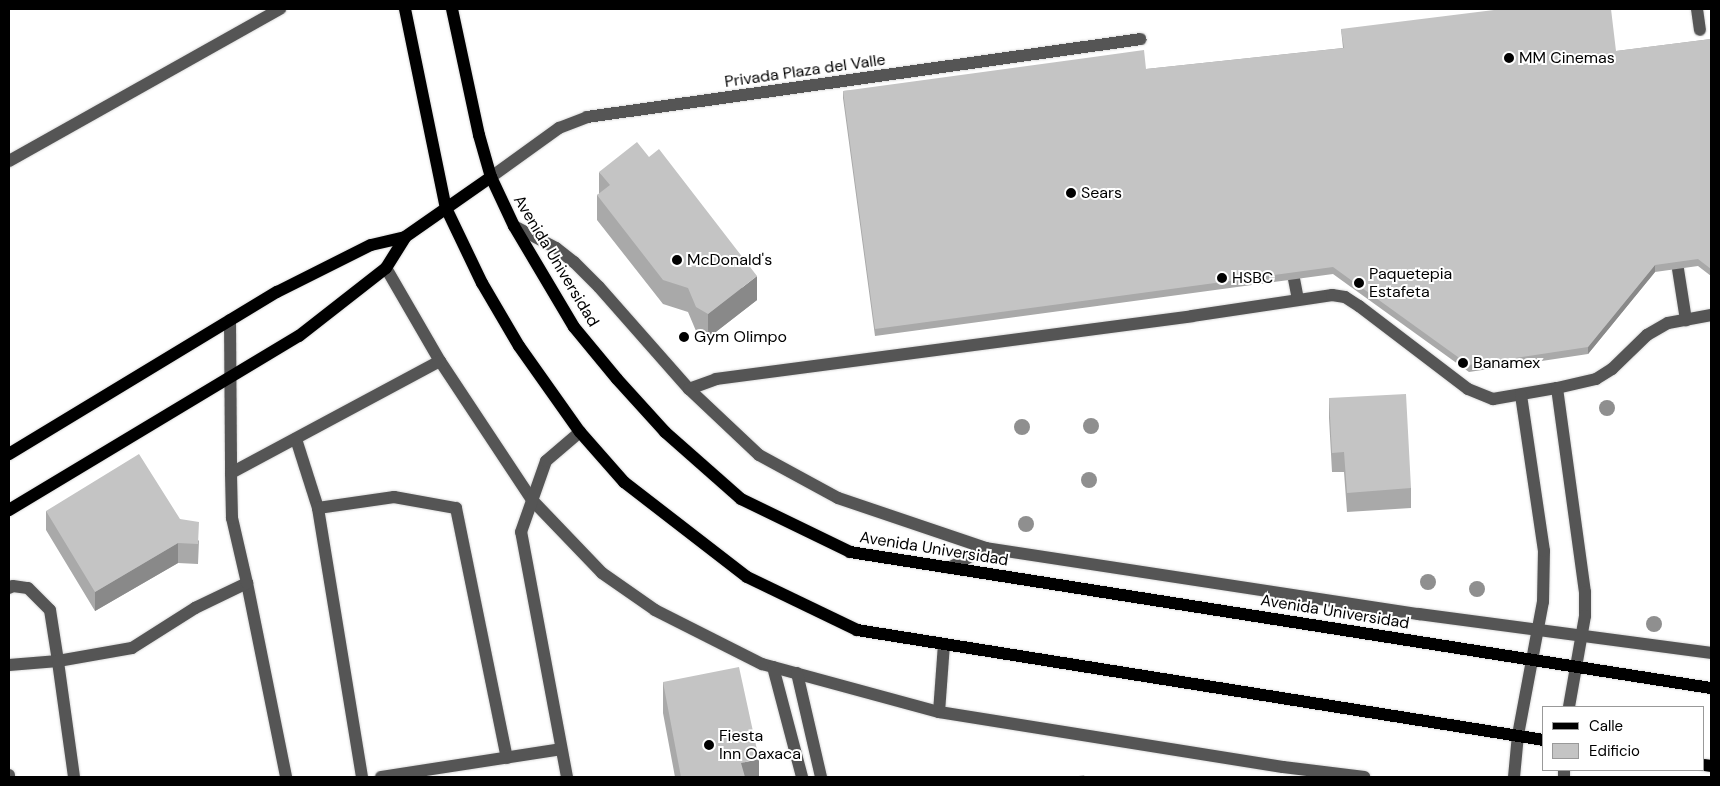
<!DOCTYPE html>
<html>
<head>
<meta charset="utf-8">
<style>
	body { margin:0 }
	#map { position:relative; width:1720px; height:786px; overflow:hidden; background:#fff; font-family:"DM Sans",sans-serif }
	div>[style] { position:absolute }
	.roads { filter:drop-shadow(0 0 1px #dbdbdb) drop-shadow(0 0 1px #dbdbdb) }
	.minor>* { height:12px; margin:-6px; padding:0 6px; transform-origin:6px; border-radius:6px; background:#555 }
	.major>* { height:12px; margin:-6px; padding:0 6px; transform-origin:6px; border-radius:6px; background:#000 }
	.trees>* { width:16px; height:16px; margin:-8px; border-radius:50%; background:#8f8f8f }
	.wall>* { inset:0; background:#a9a9a9 }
	.shaded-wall>* { inset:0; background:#898989 }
	.building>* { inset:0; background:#c4c4c4 }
	.dots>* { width:14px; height:14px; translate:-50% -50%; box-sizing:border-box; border:2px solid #fff; border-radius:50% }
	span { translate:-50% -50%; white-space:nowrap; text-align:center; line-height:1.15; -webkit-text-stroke:4px #fff; paint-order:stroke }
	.poi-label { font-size:16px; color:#000 }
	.left { translate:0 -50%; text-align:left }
	.street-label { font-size:16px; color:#000 }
	.frame { position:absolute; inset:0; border:10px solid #000; pointer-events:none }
	.legend { position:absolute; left:1542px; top:706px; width:162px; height:65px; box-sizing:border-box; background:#fff; border:1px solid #999; margin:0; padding:6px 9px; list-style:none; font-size:15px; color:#000 }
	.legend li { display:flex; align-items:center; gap:10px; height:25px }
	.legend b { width:25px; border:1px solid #999 }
</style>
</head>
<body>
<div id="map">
	<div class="roads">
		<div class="minor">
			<div style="left:1697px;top:9px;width:21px;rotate:82deg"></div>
			<div style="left:9px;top:161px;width:311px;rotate:-29.3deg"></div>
			<div style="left:491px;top:177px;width:84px;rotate:-35.8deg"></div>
			<div style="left:559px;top:128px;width:30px;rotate:-21deg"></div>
			<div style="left:587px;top:117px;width:559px;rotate:-8.01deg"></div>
			<div style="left:514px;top:226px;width:47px;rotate:27.6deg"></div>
			<div style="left:556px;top:248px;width:23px;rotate:38deg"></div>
			<div style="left:574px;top:262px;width:35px;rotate:45deg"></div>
			<div style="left:599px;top:287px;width:136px;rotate:48.6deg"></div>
			<div style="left:689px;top:389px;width:29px;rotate:-20deg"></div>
			<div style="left:716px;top:379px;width:480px;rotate:-7.5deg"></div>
			<div style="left:1192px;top:316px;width:142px;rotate:-8.5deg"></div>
			<div style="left:1332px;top:295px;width:13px;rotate:9deg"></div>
			<div style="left:1345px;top:297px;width:17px;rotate:33deg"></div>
			<div style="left:1359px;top:306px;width:137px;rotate:37.3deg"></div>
			<div style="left:1468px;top:389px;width:27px;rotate:22deg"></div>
			<div style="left:1493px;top:399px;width:65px;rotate:-9.8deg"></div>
			<div style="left:1557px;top:388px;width:40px;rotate:-13deg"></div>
			<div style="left:1596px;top:379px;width:19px;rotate:-32deg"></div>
			<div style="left:1612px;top:369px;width:49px;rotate:-44.2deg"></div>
			<div style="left:1647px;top:335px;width:24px;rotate:-30deg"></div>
			<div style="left:1668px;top:323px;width:44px;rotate:-10.5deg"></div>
			<div style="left:386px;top:268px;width:108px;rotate:59.9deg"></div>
			<div style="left:440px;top:361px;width:167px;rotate:56.5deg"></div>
			<div style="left:532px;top:500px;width:101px;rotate:46.2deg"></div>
			<div style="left:602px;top:573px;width:65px;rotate:34.9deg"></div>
			<div style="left:655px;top:610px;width:120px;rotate:26.8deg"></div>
			<div style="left:762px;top:664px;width:183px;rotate:15.2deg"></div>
			<div style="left:939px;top:712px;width:348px;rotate:9.1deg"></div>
			<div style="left:1283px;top:767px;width:82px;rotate:7deg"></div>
			<div style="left:1678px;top:269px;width:52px;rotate:81.1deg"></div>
			<div style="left:1294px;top:279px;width:21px;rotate:79deg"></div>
			<div style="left:230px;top:320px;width:153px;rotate:89.6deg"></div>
			<div style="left:1557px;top:388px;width:206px;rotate:82.2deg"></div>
			<div style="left:1585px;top:592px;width:24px;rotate:90deg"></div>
			<div style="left:1585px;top:616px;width:92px;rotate:100deg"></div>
			<div style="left:689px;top:389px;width:96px;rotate:43.3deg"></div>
			<div style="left:759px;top:455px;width:90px;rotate:28.6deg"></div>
			<div style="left:838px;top:498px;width:156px;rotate:18.7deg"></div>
			<div style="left:296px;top:439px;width:72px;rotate:72.3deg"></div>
			<div style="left:949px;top:568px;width:42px;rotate:-28.4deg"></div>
			<div style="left:986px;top:548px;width:438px;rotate:8.7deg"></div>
			<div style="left:1419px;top:614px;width:295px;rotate:7.6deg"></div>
			<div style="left:247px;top:583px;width:198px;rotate:78.6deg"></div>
			<div style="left:9px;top:588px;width:4px;rotate:-27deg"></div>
			<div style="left:13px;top:586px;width:15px;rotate:8deg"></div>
			<div style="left:28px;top:588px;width:31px;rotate:45deg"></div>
			<div style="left:50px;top:610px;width:52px;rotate:81.1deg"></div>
			<div style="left:58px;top:661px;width:49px;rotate:175.3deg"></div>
			<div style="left:773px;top:667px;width:114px;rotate:75.2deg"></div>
			<div style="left:797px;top:673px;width:107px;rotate:77deg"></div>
			<div style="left:939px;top:712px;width:68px;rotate:-85.8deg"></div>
			<div style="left:9px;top:775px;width:2px;rotate:90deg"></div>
			<div style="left:74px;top:777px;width:117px;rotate:-97.9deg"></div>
			<div style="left:58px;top:661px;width:75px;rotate:-10deg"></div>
			<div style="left:132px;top:648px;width:75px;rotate:-32.4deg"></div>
			<div style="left:195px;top:608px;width:58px;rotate:-25.7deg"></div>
			<div style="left:247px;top:583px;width:67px;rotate:-103deg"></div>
			<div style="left:232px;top:518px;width:45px;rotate:-91.3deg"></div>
			<div style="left:231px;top:473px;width:237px;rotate:-28.2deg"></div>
			<div style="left:362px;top:777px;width:273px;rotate:-99.3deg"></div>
			<div style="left:318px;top:508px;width:77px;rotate:-8.2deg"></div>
			<div style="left:394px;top:497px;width:63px;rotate:10.1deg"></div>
			<div style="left:456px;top:508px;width:255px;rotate:78.5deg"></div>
			<div style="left:381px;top:777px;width:182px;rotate:-8.8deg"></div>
			<div style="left:567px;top:777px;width:249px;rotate:-100.6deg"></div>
			<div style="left:521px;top:532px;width:75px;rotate:-70.6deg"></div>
			<div style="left:546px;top:461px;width:45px;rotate:-40.5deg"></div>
			<div style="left:1514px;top:777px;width:42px;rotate:-84.6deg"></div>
			<div style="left:1518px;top:735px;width:135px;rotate:-79.4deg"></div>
			<div style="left:1543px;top:602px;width:51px;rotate:-88.9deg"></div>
			<div style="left:1544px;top:551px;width:158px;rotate:-98.4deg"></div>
			<div style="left:1564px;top:777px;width:7px;rotate:-90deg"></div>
		</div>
		<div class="major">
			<div style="left:405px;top:9px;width:203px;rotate:78.4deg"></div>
			<div style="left:446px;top:208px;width:83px;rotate:64.4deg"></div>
			<div style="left:482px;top:283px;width:73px;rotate:59.6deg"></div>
			<div style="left:519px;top:346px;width:105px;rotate:54.7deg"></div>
			<div style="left:580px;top:432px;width:67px;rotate:48.7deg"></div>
			<div style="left:624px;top:482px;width:155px;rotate:37.7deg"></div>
			<div style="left:747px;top:577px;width:122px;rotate:25.7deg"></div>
			<div style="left:857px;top:630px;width:696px;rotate:9.1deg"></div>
			<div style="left:452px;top:9px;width:129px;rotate:77.9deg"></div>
			<div style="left:479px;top:135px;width:44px;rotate:74.1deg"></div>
			<div style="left:491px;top:177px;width:54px;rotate:64.9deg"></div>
			<div style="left:514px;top:226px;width:117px;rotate:59.3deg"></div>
			<div style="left:574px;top:327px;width:67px;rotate:50.4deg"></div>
			<div style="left:617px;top:379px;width:72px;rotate:47.8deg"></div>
			<div style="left:665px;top:432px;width:101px;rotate:41.4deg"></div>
			<div style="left:741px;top:499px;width:121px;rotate:25.9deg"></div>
			<div style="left:850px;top:552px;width:872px;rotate:8.98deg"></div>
			<div style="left:9px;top:454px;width:313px;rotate:-31.2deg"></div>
			<div style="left:277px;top:292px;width:105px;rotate:-26.6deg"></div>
			<div style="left:371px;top:245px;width:35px;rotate:-13deg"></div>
			<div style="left:405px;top:237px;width:105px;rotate:-34.9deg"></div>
			<div style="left:9px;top:510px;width:338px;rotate:-31deg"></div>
			<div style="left:299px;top:336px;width:110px;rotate:-38deg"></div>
			<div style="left:386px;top:268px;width:36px;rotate:-58deg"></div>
			<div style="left:1704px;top:765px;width:7px;rotate:8deg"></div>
		</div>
	</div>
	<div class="trees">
		<div style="left:1607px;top:408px"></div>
		<div style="left:1091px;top:426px"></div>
		<div style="left:1022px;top:427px"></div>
		<div style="left:1089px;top:480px"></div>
		<div style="left:1026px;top:524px"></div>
		<div style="left:1428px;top:582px"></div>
		<div style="left:1477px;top:589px"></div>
		<div style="left:1654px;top:624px"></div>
	</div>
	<div class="wall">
		<div style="clip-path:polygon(1341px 29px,1616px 51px,1711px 39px,1711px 276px,1698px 266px,1655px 272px,1588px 354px,1469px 372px,1333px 274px,875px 336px,843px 98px,843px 91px,1146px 69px,1343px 48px)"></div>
		<div style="clip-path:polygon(599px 172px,757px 300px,708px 338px,696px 331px,688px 312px,663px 304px,597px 220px,597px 195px,599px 194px)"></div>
		<div style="clip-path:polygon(1329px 398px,1411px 488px,1411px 508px,1347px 512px,1344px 472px,1332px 472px,1329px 418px)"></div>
		<div style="clip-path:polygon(46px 511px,180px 519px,199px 541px,198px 564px,178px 563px,95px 611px,46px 530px)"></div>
		<div style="clip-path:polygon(663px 682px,759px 777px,675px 777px,663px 713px)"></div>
	</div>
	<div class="shaded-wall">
		<div style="clip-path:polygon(1655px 265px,1655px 272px,1588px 354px,1588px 347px)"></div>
		<div style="clip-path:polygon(757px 276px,757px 300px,708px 338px,708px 314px)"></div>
		<div style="clip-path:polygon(178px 543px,178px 563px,95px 611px,95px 592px)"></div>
		<div style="clip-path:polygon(759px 759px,759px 777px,741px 777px,741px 763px)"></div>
	</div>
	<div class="building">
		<div style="clip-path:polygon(1502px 9px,1611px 9px,1616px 51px,1711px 39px,1711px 269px,1698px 259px,1655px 265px,1588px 347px,1469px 365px,1333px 267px,875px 329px,843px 91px,1144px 50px,1146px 69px,1344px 48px,1341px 29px)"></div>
		<div style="clip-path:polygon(637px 142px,649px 157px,659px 149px,757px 276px,708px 314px,696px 307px,688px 288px,663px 280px,597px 195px,610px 185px,599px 172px)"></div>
		<div style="clip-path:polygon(1406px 394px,1411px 488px,1347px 493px,1344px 452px,1332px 453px,1329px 398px)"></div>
		<div style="clip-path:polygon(139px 454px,180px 519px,199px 522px,198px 544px,178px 543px,95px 592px,46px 511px)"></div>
		<div style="clip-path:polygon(739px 667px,759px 759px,741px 763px,745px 777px,681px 777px,663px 682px)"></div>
		<div style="clip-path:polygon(1084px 775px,1085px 777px,1073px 777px)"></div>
	</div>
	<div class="dots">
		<div style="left:1509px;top:58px;background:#000"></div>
		<div style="left:1071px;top:193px;background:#000"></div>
		<div style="left:677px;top:260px;background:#000"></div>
		<div style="left:1222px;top:278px;background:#000"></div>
		<div style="left:1359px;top:283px;background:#000"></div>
		<div style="left:684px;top:337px;background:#000"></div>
		<div style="left:1463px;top:363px;background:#000"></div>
		<div style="left:709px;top:745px;background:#000"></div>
	</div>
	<div class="poi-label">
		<span class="left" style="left:1519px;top:58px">MM Cinemas</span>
		<span class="left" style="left:1081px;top:193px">Sears</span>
		<span class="left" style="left:687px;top:260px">McDonald's</span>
		<span class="left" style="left:1369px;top:283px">Paquetepia<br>Estafeta</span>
		<span class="left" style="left:1232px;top:278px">HSBC</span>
		<span class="left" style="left:694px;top:337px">Gym Olimpo</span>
		<span class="left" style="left:1473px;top:363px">Banamex</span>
		<span class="left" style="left:719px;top:745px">Fiesta<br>Inn Oaxaca</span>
	</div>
	<div class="street-label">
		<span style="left:805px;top:71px;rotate:-8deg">Privada Plaza del Valle</span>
		<span style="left:556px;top:261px;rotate:59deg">Avenida Universidad</span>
		<span style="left:934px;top:549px;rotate:9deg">Avenida Universidad</span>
		<span style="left:1335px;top:612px;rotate:9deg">Avenida Universidad</span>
	</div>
	<div class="frame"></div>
	<ul class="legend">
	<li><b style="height:6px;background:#000"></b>Calle</li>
	<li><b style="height:14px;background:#c4c4c4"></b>Edificio</li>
	</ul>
</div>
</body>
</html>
